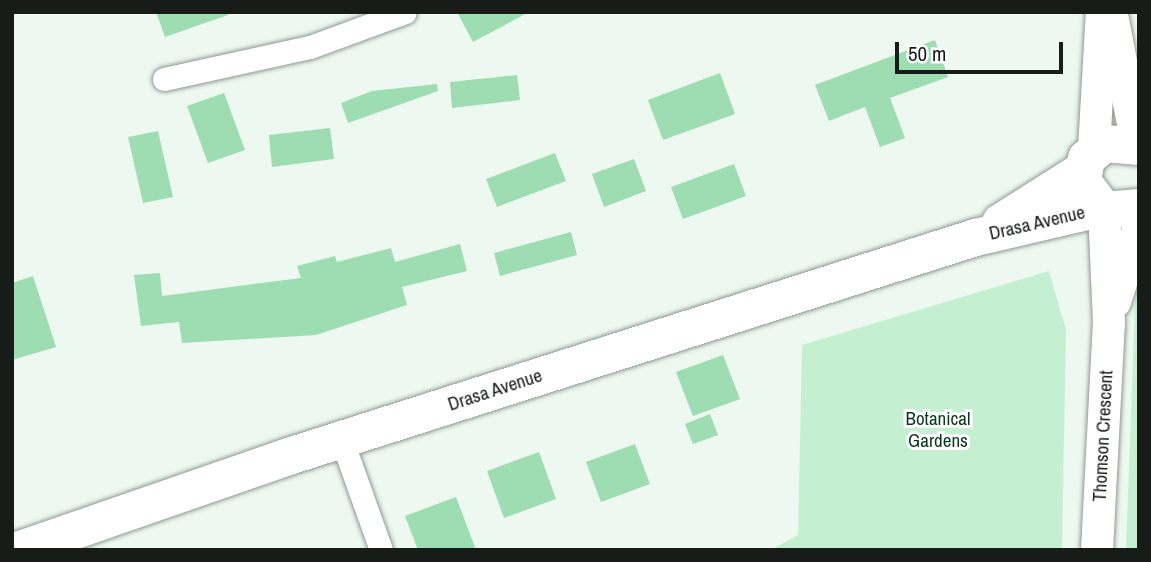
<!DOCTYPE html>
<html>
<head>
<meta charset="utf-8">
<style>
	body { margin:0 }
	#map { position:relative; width:1151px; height:562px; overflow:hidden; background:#edf8f0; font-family:"Archivo Narrow",sans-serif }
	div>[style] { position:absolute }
	.green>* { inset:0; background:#c4f0d1 }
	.building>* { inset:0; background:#9edcb1 }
	.roads { filter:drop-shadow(0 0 2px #8e9991) drop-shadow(0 0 2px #8e9991) }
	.minor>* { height:23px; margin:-11.5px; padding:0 11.5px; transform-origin:11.5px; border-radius:11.5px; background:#fff }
	.secondary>* { height:32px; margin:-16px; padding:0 16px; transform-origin:16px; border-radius:16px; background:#fff }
	.trunk>* { height:37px; margin:-18.5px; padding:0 18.5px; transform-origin:18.5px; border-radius:18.5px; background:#fff }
	span { translate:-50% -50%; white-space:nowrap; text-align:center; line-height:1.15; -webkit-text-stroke:6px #fff; paint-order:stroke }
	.street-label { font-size:19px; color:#181c19 }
	.park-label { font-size:19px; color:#06381d }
	.frame { position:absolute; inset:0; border:14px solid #181c19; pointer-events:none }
	.scale { position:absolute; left:895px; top:42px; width:168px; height:32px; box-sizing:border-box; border:4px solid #181c19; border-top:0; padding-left:9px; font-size:21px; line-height:24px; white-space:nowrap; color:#181c19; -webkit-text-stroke:5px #fff; paint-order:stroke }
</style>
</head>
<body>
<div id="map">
	<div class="green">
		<div style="clip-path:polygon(1049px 271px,1066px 330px,1062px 550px,771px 550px,798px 535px,802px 345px)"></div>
		<div style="clip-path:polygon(1139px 272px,1139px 550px,1126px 550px,1136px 275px)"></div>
	</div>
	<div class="building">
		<div style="clip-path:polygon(156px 12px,227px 12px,228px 15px,165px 37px)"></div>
		<div style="clip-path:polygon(457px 12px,529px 12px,473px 42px)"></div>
		<div style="clip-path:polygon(935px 40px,948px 77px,890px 98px,905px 138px,880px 147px,865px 107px,829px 121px,815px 85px)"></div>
		<div style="clip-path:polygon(720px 73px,735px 114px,663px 140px,648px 100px)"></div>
		<div style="clip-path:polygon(517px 75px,520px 100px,452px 108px,450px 82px)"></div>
		<div style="clip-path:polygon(437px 84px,438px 91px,348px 123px,341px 103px,372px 91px)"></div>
		<div style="clip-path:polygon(224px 93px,245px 150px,208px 163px,187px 106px)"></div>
		<div style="clip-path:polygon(330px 128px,334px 159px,272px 167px,269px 135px)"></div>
		<div style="clip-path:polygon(158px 131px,173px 197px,143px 203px,128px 137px)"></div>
		<div style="clip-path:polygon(555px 153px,566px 181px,497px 207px,486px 179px)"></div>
		<div style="clip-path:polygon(634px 159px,646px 191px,604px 207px,592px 174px)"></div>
		<div style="clip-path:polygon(734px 164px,746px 196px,683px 219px,671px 187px)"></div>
		<div style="clip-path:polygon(571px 232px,577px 255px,500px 276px,494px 253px)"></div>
		<div style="clip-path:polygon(460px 244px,467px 271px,402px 287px,407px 305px,316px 335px,182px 343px,179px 322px,141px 326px,134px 275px,160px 273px,162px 296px,301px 278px,297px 266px,335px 256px,337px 262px,391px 248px,395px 262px)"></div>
		<div style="clip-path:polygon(33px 276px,56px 347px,12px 360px,12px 283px)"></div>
		<div style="clip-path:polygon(723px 355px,740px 399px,693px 416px,676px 372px)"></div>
		<div style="clip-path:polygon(710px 414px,718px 435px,693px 444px,685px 424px)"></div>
		<div style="clip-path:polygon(635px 444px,650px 484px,601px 502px,586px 462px)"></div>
		<div style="clip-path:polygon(539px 452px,556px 499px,504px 518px,487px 471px)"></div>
		<div style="clip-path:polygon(456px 497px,476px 550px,418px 550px,405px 516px)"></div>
	</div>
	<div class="roads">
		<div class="minor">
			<div style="left:164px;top:79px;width:149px;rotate:-12.4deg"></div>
			<div style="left:310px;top:47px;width:101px;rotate:-20.2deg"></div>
			<div style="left:341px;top:438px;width:119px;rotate:70.3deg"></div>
		</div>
		<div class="secondary">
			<div style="left:1113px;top:20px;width:127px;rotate:79.1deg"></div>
			<div style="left:1094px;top:149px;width:137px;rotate:-86.7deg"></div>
			<div style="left:1115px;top:302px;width:79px;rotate:-72.3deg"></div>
			<div style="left:1097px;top:550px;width:227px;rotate:-87deg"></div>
			<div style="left:1109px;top:323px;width:113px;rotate:-92.5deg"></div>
		</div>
		<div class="trunk">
			<div style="left:1139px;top:146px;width:35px;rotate:-175deg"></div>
			<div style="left:1104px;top:143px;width:23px;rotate:140deg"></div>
			<div style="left:1086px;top:158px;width:23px;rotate:100deg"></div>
			<div style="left:1082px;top:181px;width:36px;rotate:53deg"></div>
			<div style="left:1104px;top:210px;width:35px;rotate:-5deg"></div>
			<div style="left:1000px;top:222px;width:97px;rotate:-32.4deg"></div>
			<div style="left:17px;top:550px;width:287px;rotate:-19.1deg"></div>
			<div style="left:288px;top:456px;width:721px;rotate:-17.68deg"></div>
			<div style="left:975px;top:237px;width:128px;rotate:-13.1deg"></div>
		</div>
	</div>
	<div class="street-label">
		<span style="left:1037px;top:223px;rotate:-13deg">Drasa Avenue</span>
		<span style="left:495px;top:390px;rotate:-18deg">Drasa Avenue</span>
		<span style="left:1103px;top:436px;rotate:-87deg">Thomson Crescent</span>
	</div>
	<div class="park-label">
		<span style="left:938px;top:430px">Botanical<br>Gardens</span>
	</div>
	<div class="frame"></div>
	<div class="scale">50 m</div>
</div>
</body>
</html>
